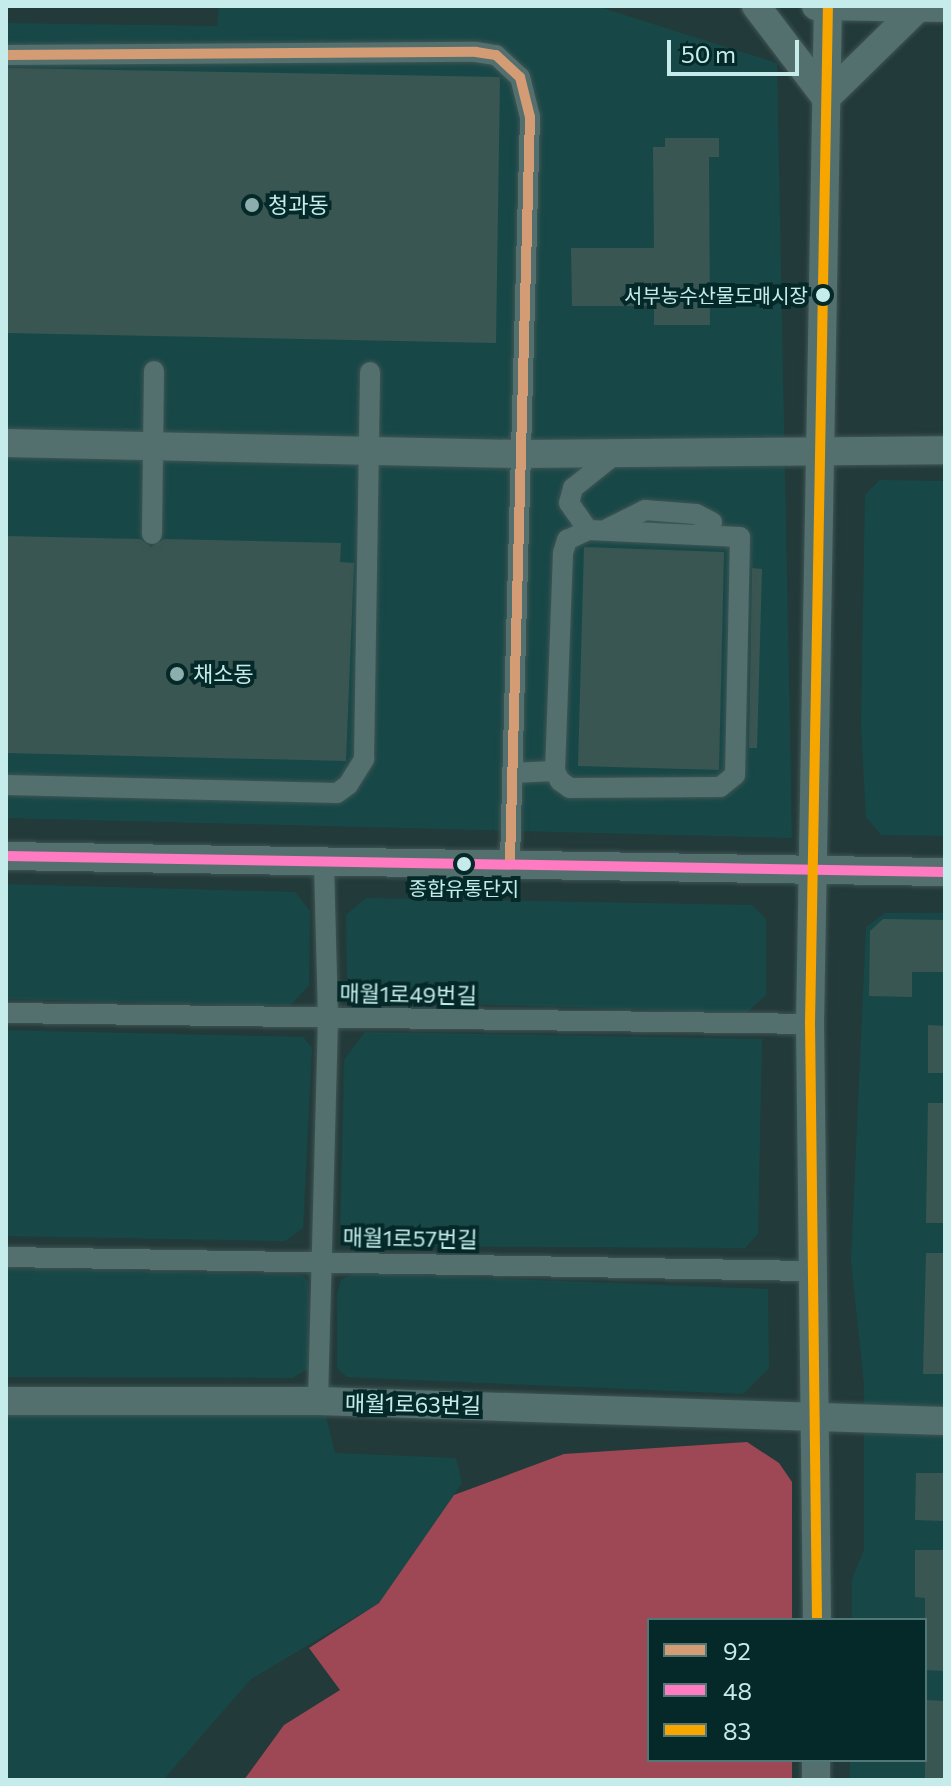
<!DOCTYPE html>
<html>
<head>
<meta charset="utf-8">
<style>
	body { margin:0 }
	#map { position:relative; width:951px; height:1786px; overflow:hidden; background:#223a39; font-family:Commissioner,"Noto Sans KR",sans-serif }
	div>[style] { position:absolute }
	.built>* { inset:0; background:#174847 }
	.forest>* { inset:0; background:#9e4856 }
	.building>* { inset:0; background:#3a5652 }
	.roads { filter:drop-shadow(0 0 2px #405555) drop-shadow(0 0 2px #405555) }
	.street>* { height:20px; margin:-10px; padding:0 10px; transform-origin:10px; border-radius:10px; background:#53706f }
	.secondary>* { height:28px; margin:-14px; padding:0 14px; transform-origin:14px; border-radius:14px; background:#53706f }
	.bus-1>* { height:10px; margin:-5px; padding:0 5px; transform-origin:5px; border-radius:5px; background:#d39c74 }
	.bus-2>* { height:10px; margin:-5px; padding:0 5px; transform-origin:5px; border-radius:5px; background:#fe7ac1 }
	.bus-3>* { height:10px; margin:-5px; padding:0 5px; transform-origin:5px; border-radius:5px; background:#f7a600 }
	.dots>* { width:22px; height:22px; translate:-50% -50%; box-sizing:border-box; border:4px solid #042928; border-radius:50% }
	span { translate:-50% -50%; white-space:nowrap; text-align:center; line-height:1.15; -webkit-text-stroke:8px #042928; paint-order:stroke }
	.bus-label { font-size:20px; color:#c5eceb }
	.right { translate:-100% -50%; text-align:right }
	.poi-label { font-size:22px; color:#c5eceb }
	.left { translate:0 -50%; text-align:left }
	.street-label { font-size:22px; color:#c5eceb }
	.frame { position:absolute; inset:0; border:8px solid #c5eceb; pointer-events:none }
	.legend { position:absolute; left:647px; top:1618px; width:280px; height:144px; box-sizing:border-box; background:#042928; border:2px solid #517776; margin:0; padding:10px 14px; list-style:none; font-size:24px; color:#c5eceb }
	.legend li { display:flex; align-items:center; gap:16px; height:40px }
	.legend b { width:40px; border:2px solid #517776 }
	.scale { position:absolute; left:667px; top:40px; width:132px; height:36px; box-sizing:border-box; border:4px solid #c5eceb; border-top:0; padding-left:10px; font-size:24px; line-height:28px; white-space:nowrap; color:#c5eceb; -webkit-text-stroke:6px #042928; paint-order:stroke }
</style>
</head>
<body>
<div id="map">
	<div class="built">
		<div style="clip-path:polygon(219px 6px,596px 6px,777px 63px,792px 838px,6px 818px,6px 23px,217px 26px)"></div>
		<div style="clip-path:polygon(880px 480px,945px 481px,945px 836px,881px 835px,866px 817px,861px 726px,865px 495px)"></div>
		<div style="clip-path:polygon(6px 884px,295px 892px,310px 911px,309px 985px,290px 1006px,6px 999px)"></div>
		<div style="clip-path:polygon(366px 898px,752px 905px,766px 919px,766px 995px,746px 1013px,373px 1001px,347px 977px,346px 915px)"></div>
		<div style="clip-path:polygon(885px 913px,945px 913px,945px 1780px,850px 1780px,850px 1760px,925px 1760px,925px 1620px,852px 1620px,852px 1579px,864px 1550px,864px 1385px,851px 1260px,866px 927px)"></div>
		<div style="clip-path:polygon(6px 1030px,303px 1037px,312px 1048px,303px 1228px,285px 1241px,6px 1236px)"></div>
		<div style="clip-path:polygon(365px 1032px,762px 1039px,758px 1234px,745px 1248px,340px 1246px,344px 1060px)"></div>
		<div style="clip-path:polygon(6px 1268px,302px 1275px,308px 1281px,309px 1369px,292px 1378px,6px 1377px)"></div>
		<div style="clip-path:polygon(354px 1273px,768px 1289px,769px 1368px,743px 1394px,347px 1377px,337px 1368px,337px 1294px,341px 1280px)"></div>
		<div style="clip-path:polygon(6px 1412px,326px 1416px,335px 1453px,456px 1458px,462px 1483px,379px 1603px,251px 1679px,163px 1780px,6px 1780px)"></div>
	</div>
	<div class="forest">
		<div style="clip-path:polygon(747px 1442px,779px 1463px,792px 1482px,792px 1620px,649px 1620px,649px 1760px,792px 1760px,792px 1780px,244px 1780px,284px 1725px,340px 1690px,309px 1648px,379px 1603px,454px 1495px,564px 1454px)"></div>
	</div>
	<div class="building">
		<div style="clip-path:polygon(6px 68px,500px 77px,496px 343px,6px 333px)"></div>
		<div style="clip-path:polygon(665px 138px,719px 138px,719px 157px,709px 157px,710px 325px,654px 325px,654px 306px,572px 306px,571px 248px,654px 248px,653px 147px,665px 147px)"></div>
		<div style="clip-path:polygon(6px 536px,140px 539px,151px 547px,164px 539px,341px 543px,340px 562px,354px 563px,346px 761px,6px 753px)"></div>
		<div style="clip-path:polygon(584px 547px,724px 552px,719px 770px,578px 766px)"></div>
		<div style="clip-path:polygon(752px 568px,762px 569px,757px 748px,749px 748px)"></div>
		<div style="clip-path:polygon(883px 919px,945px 920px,945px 972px,912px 972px,912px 997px,869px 996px,870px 931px)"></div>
		<div style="clip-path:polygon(928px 1025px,945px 1026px,945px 1073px,928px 1073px)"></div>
		<div style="clip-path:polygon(928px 1103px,945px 1103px,945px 1223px,926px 1223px)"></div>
		<div style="clip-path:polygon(926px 1253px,945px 1253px,945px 1374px,923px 1374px)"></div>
		<div style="clip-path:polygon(916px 1473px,945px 1473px,945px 1521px,915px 1520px)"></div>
		<div style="clip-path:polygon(915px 1550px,945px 1550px,945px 1671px,925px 1670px,925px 1598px,915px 1597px)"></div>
		<div style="clip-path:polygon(925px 1700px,945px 1701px,945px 1780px,925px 1780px)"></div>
	</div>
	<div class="roads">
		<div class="street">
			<div style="left:6px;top:55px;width:470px;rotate:-0.4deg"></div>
			<div style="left:476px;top:52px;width:20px;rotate:9deg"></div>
			<div style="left:496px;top:55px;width:33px;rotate:43deg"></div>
			<div style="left:520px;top:77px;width:41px;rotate:76deg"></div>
			<div style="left:530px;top:117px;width:746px;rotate:91.54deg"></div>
			<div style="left:607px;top:529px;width:42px;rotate:-26.6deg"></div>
			<div style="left:645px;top:510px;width:51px;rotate:4.5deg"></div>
			<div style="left:696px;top:514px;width:18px;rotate:27deg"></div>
			<div style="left:588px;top:530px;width:152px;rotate:2.6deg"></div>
			<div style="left:740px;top:537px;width:238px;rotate:91.2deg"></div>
			<div style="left:735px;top:775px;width:19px;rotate:141deg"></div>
			<div style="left:720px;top:787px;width:150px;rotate:179.6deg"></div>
			<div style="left:570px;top:788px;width:12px;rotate:-145deg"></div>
			<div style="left:560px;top:781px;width:11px;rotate:-117deg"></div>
			<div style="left:555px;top:771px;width:218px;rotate:-87.9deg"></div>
			<div style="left:563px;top:553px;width:14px;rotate:-73deg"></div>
			<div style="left:567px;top:540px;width:23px;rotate:-25deg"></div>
			<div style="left:588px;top:530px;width:33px;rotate:-125deg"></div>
			<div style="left:569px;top:503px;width:16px;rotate:-75deg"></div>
			<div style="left:573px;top:488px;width:58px;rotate:-38.7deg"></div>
			<div style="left:152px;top:534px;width:163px;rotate:-89.3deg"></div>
			<div style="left:512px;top:773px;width:43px;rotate:-2.7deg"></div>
			<div style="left:6px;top:785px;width:331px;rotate:1.4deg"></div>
			<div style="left:337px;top:793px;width:14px;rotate:-36deg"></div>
			<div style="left:348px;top:785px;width:31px;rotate:-58deg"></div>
			<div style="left:364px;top:759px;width:387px;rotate:-89.1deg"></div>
			<div style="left:6px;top:1013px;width:804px;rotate:0.78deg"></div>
			<div style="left:6px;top:1257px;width:806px;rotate:1deg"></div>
			<div style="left:318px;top:1401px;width:384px;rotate:-88.5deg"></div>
			<div style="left:328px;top:1017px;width:154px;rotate:-91.5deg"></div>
		</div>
		<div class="secondary">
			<div style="left:756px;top:6px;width:116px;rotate:52.7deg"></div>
			<div style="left:816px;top:6px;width:129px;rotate:0.9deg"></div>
			<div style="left:826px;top:98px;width:129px;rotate:-44.4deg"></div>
			<div style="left:6px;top:443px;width:513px;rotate:1.23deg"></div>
			<div style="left:519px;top:454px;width:426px;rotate:-0.5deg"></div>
			<div style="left:6px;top:856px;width:939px;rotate:0.98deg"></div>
			<div style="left:6px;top:1401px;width:312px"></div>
			<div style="left:318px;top:1401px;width:627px;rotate:1.83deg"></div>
			<div style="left:817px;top:1620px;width:596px;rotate:-90.67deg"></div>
			<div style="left:810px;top:1024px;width:1017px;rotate:-88.99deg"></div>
			<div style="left:816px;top:1780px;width:20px;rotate:-90deg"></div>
		</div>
	</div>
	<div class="bus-1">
		<div style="left:6px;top:55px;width:470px;rotate:-0.4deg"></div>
		<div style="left:476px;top:52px;width:20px;rotate:9deg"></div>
		<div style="left:496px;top:55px;width:33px;rotate:43deg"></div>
		<div style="left:520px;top:77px;width:41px;rotate:76deg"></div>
		<div style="left:530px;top:117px;width:746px;rotate:91.54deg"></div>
	</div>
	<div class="bus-2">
		<div style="left:6px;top:856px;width:939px;rotate:0.98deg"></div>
	</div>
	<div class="bus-3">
		<div style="left:817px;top:1620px;width:596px;rotate:-90.67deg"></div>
		<div style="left:810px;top:1024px;width:1017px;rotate:-88.99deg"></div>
	</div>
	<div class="dots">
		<div style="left:252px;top:205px;background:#8caead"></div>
		<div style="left:823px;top:295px;background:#c5eceb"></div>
		<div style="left:177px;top:674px;background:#8caead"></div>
		<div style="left:464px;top:864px;background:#c5eceb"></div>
	</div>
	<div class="bus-label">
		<span class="right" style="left:808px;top:295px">서부농수산물도매시장</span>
		<span style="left:464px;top:888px">종합유통단지</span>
	</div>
	<div class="poi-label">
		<span class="left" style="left:268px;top:205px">청과동</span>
		<span class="left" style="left:193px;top:674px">채소동</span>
	</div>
	<div class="street-label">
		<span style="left:408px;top:994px;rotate:1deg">매월1로49번길</span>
		<span style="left:410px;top:1238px;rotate:1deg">매월1로57번길</span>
		<span style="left:413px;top:1404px;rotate:1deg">매월1로63번길</span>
	</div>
	<div class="frame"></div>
	<ul class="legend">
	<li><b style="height:10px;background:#d39c74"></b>92</li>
	<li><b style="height:10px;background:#fe7ac1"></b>48</li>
	<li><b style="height:10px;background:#f7a600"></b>83</li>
	</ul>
	<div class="scale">50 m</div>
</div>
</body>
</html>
